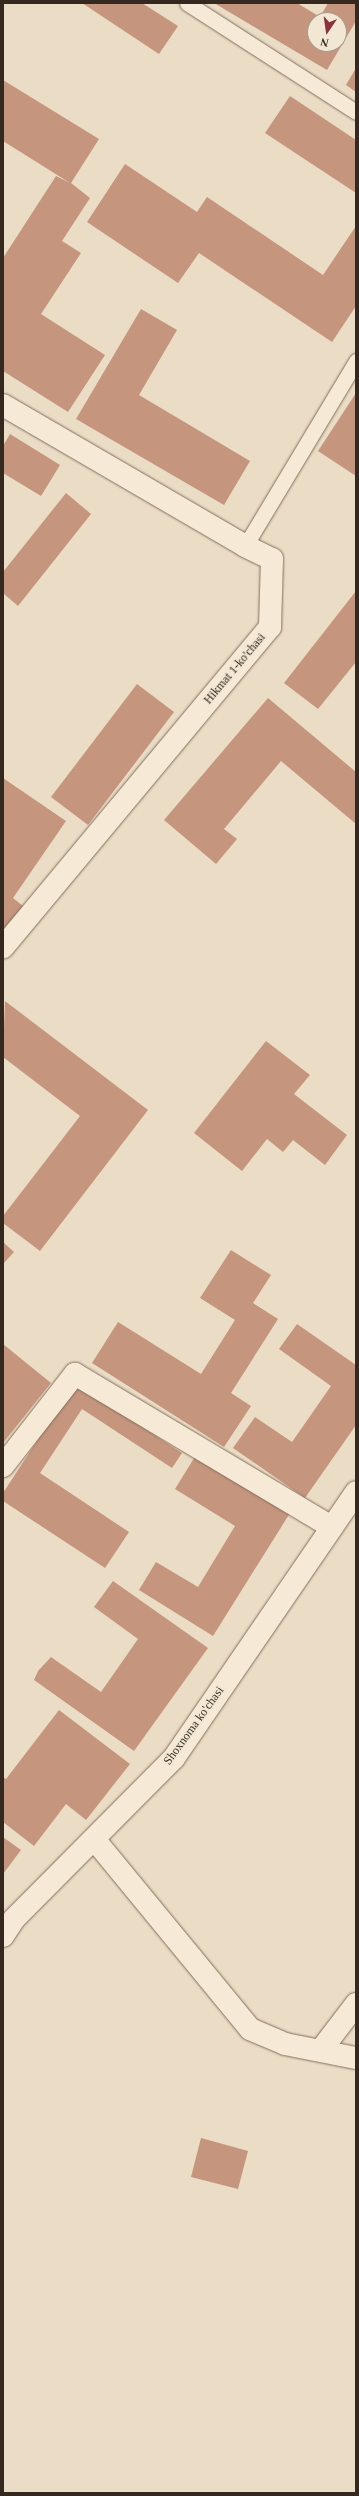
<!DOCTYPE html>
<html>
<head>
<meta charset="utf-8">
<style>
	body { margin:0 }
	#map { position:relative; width:359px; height:2496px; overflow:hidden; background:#eadcc5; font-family:"Times New Roman",serif }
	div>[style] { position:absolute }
	.building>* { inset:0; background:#c5957e }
	.roads { filter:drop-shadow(0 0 1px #836e5c) drop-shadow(0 0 1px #836e5c) }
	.lane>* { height:15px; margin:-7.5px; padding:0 7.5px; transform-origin:7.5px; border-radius:7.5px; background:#f6ead7 }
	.street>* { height:22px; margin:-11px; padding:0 11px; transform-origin:11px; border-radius:11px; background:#f6ead7 }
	span { translate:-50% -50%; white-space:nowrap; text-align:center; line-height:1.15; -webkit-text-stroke:4px #f2e7d3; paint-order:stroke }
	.street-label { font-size:12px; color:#35281f }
	.frame { position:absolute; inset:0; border:4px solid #35281f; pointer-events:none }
	.north { position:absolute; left:307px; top:12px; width:40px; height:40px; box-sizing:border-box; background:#f2e7d3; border:1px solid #a69b8b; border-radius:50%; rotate:193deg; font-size:11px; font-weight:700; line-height:16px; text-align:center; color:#35281f }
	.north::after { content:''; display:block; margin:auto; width:14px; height:18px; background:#8d313a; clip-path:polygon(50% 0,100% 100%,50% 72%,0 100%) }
</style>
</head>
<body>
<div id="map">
	<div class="building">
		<div style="clip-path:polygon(82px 3px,142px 3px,178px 26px,159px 54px)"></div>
		<div style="clip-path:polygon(evenodd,214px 3px,297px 3px,320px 17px,328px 3px,356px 3px,356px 21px,327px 70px,214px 3px,315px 20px,339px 20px,339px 44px,315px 44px,315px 20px)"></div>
		<div style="clip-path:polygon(356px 68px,356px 92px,346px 85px)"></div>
		<div style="clip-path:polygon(3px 80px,99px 139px,71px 183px,90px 198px,62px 241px,81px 253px,41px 314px,105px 355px,68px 412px,3px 371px,3px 258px,56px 176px,70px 183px,3px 141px)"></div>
		<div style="clip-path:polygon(290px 96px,356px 140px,356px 193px,265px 133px)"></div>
		<div style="clip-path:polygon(125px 164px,197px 212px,207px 197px,323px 275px,356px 226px,356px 306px,332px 342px,199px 253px,178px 283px,87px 222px)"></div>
		<div style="clip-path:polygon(141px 309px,177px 330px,139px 395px,250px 461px,224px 505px,76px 419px)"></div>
		<div style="clip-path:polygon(356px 393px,356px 476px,318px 451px)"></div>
		<div style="clip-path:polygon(10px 434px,60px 465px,41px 496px,3px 473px,3px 446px)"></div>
		<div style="clip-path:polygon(66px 493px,91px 514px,18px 606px,3px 593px,3px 572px)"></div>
		<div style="clip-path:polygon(356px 591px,356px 662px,318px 709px,284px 683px)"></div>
		<div style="clip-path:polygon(137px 684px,174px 712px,88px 825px,51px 797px)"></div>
		<div style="clip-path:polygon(268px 698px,356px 772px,356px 824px,281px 761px,224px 829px,237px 839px,216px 864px,164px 820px)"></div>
		<div style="clip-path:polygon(3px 778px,66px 821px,13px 898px,23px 906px,3px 935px)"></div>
		<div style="clip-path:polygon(5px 1001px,148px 1110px,40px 1251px,3px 1223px,3px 1216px,80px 1116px,3px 1057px)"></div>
		<div style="clip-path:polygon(266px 1041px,310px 1075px,294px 1094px,347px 1135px,325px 1165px,293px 1140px,283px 1152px,267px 1139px,242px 1171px,194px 1133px)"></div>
		<div style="clip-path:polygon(3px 1242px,14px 1252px,3px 1264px)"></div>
		<div style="clip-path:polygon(231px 1250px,271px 1275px,253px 1303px,278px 1319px,231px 1393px,251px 1406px,224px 1447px,92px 1363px,118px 1322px,201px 1374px,235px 1320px,200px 1298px)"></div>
		<div style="clip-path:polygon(297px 1324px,356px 1365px,356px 1425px,305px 1498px,233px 1448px,255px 1417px,292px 1442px,331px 1386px,279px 1349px)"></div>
		<div style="clip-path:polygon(3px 1344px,51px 1383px,3px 1443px)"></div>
		<div style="clip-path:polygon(75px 1383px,182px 1453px,172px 1468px,82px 1409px,40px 1473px,129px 1532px,105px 1568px,3px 1501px,3px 1493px)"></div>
		<div style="clip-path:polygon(196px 1455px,290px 1513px,213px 1636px,139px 1590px,156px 1562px,198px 1587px,235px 1526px,175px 1489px)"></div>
		<div style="clip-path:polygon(113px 1581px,208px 1648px,134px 1751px,34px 1680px,38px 1671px,51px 1657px,101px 1692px,138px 1639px,94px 1607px)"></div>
		<div style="clip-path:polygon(59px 1710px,130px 1764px,86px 1820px,66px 1804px,34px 1846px,3px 1822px,3px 1777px,6px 1779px)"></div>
		<div style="clip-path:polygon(3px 1837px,21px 1850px,3px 1874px)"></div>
		<div style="clip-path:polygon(201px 2138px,248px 2151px,238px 2189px,191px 2177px)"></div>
	</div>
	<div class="roads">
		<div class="lane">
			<div style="left:187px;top:3px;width:201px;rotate:32.8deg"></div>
			<div style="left:245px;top:546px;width:216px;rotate:-59deg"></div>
		</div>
		<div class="street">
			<div style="left:3px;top:405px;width:280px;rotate:30.2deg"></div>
			<div style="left:245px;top:546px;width:30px;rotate:26deg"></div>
			<div style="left:272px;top:559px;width:68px;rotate:91.7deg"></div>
			<div style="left:270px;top:627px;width:417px;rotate:129.8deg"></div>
			<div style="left:3px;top:1466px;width:117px;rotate:-52deg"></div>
			<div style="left:75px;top:1374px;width:299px;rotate:30.8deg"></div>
			<div style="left:94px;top:1839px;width:246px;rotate:50.6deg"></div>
			<div style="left:250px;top:2029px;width:38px;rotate:23deg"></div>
			<div style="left:285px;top:2044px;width:72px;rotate:11.2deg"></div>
			<div style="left:3px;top:1936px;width:20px;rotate:-57deg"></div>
			<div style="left:14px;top:1919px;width:227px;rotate:-45.2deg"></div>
			<div style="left:174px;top:1758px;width:322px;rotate:-55.6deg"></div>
			<div style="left:321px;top:2050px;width:58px;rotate:-52.7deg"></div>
		</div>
	</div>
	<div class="street-label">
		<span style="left:235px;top:669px;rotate:-50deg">Hikmat 1-ko'chasi</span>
		<span style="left:194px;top:1726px;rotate:-54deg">Shoxnoma ko'chasi</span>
	</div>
	<div class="frame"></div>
	<div class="north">N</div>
</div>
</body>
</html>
